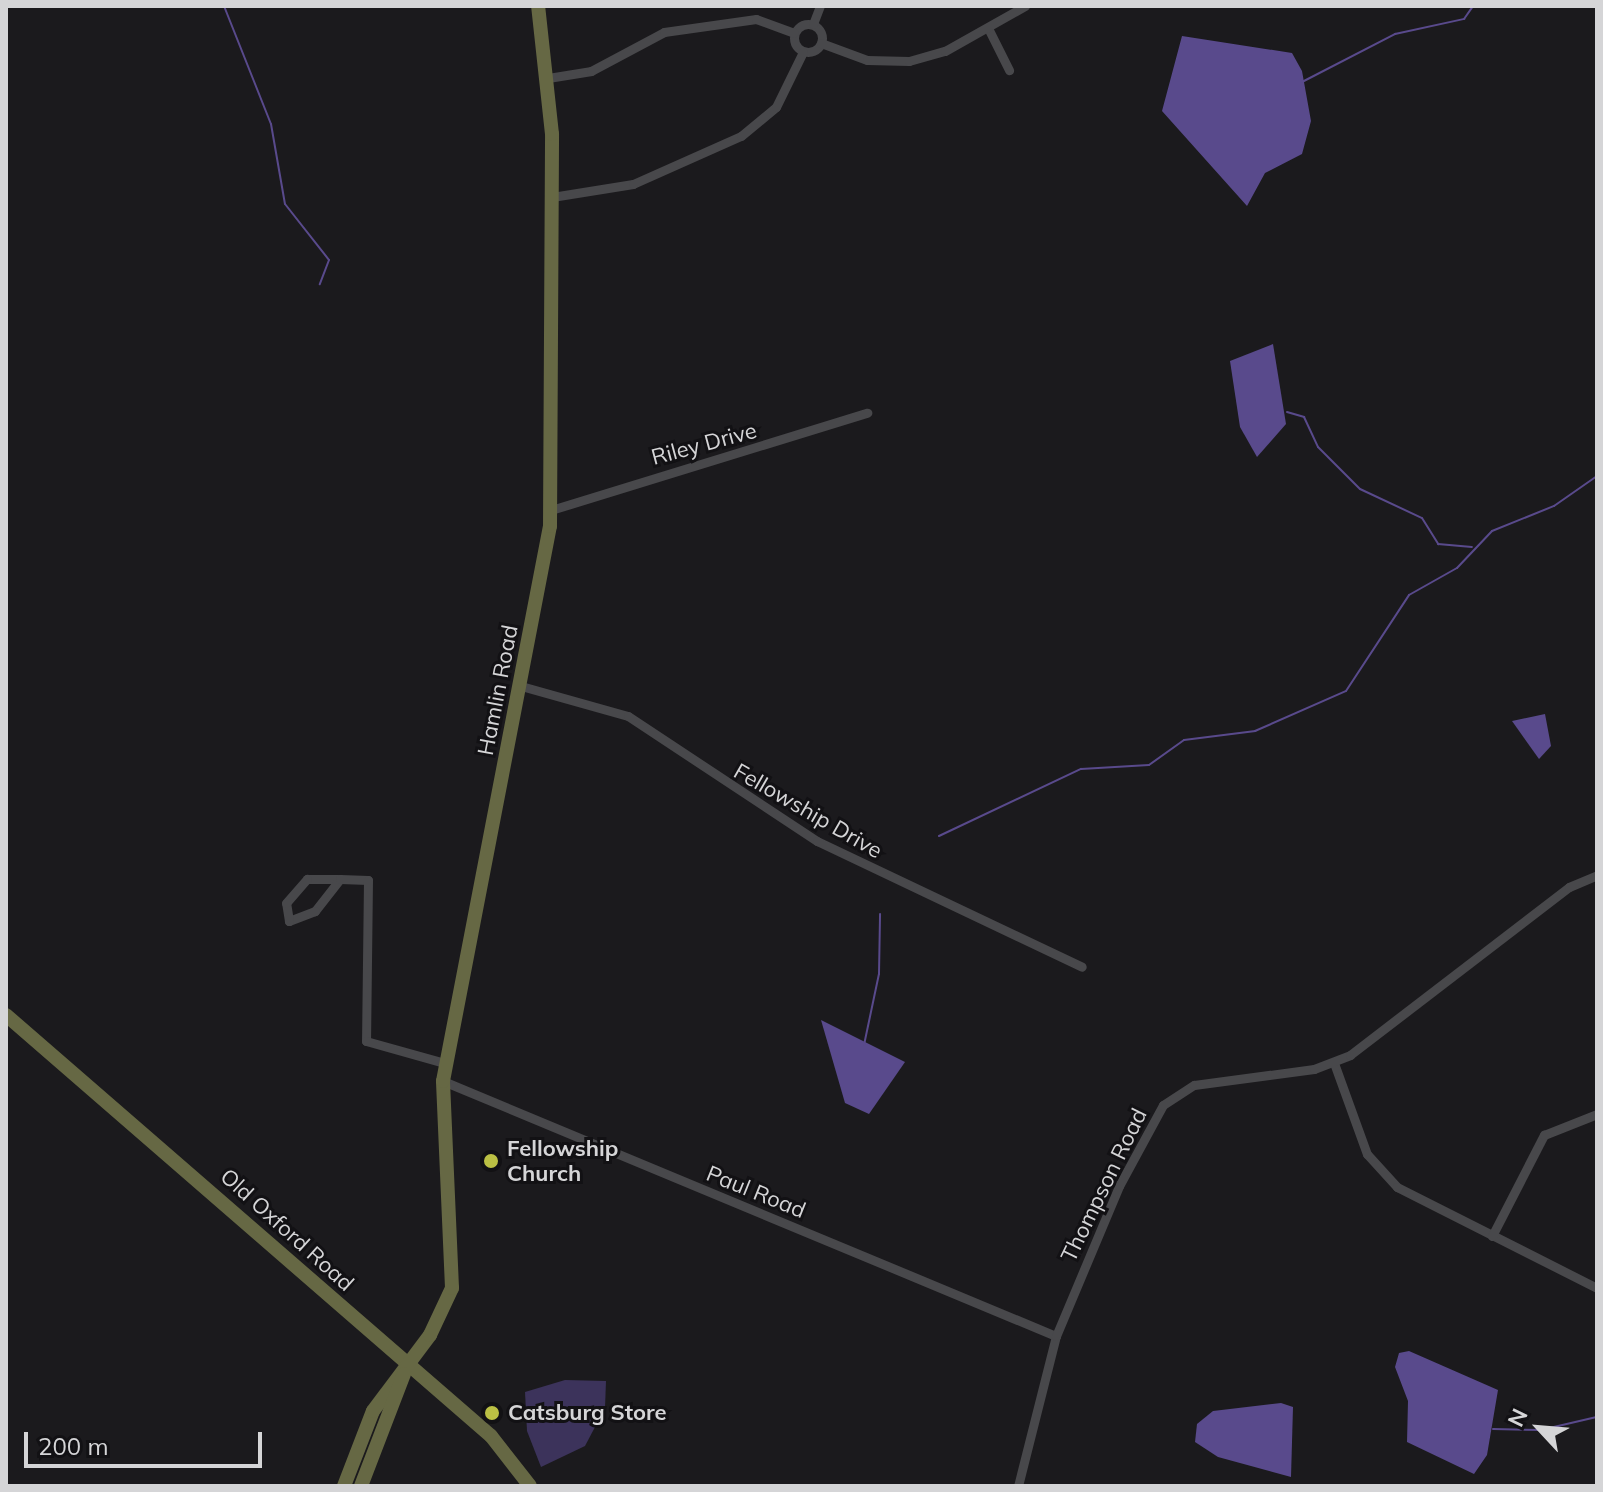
<!DOCTYPE html>
<html>
<head>
<meta charset="utf-8">
<style>
	body { margin:0 }
	#map { position:relative; width:1603px; height:1492px; overflow:hidden; background:#1b1a1d; font-family:Mulish,sans-serif }
	div>[style] { position:absolute }
	.green>* { inset:0; background:#3c335b }
	.water>* { inset:0; background:#594a8c }
	.stream>* { height:2px; margin:-1px; padding:0 1px; transform-origin:1px; border-radius:1px; background:#594a8c }
	.street>* { height:9px; margin:-4.5px; padding:0 4.5px; transform-origin:4.5px; border-radius:4.5px; background:#48484b }
	.street>.ring { margin:-4.5px; padding:0; box-sizing:content-box; background:none; border:9px solid #48484b; border-radius:50% }
	.secondary>* { height:14px; margin:-7px; padding:0 7px; transform-origin:7px; border-radius:7px; background:#666844 }
	.dots>* { width:22px; height:22px; translate:-50% -50%; box-sizing:border-box; border:4px solid #121114; border-radius:50% }
	span { translate:-50% -50%; white-space:nowrap; text-align:center; line-height:1.15; -webkit-text-stroke:6px #121114; paint-order:stroke }
	.street-label { font-size:22px; color:#d5d5d7 }
	.poi-label { font-size:22px; color:#d5d5d7; font-weight:700 }
	.left { translate:0 -50%; text-align:left }
	.frame { position:absolute; inset:0; border:8px solid #d5d5d7; pointer-events:none }
	.north { position:absolute; left:1499px; top:1388px; width:80px; height:80px; -webkit-text-stroke:6px #121114; paint-order:stroke; rotate:296deg; font-size:22px; font-weight:700; line-height:32px; text-align:center; color:#d5d5d7 }
	.north::after { content:''; display:block; margin:auto; width:28px; height:36px; background:#d5d5d7; clip-path:polygon(50% 0,100% 100%,50% 72%,0 100%) }
	.scale { position:absolute; left:24px; top:1432px; width:238px; height:36px; box-sizing:border-box; border:4px solid #d5d5d7; border-top:0; padding-left:10px; font-size:24px; line-height:28px; white-space:nowrap; color:#d5d5d7; -webkit-text-stroke:6px #121114; paint-order:stroke }
</style>
</head>
<body>
<div id="map">
	<div class="green">
		<div style="clip-path:polygon(565px 1380px,606px 1381px,605px 1408px,585px 1446px,541px 1467px,527px 1431px,525px 1392px)"></div>
	</div>
	<div class="water">
		<div style="clip-path:polygon(1182px 36px,1292px 53px,1302px 71px,1311px 121px,1302px 154px,1265px 173px,1247px 206px,1162px 111px)"></div>
		<div style="clip-path:polygon(1273px 344px,1286px 424px,1257px 457px,1240px 427px,1230px 361px)"></div>
		<div style="clip-path:polygon(1545px 714px,1551px 746px,1539px 759px,1512px 721px)"></div>
		<div style="clip-path:polygon(821px 1020px,905px 1062px,869px 1114px,845px 1103px)"></div>
		<div style="clip-path:polygon(1409px 1351px,1498px 1390px,1487px 1455px,1474px 1474px,1407px 1442px,1408px 1401px,1395px 1367px,1399px 1353px)"></div>
		<div style="clip-path:polygon(1281px 1403px,1293px 1407px,1291px 1477px,1218px 1457px,1195px 1442px,1197px 1424px,1213px 1411px)"></div>
	</div>
	<div class="stream">
		<div style="left:224px;top:6px;width:127px;rotate:68.3deg"></div>
		<div style="left:271px;top:124px;width:81px;rotate:80.1deg"></div>
		<div style="left:285px;top:204px;width:71px;rotate:51.8deg"></div>
		<div style="left:329px;top:260px;width:26px;rotate:111deg"></div>
		<div style="left:1302px;top:82px;width:105px;rotate:-27.3deg"></div>
		<div style="left:1395px;top:34px;width:71px;rotate:-12.3deg"></div>
		<div style="left:1464px;top:19px;width:16px;rotate:-55deg"></div>
		<div style="left:1287px;top:412px;width:18px;rotate:16deg"></div>
		<div style="left:1304px;top:417px;width:33px;rotate:65deg"></div>
		<div style="left:1318px;top:447px;width:59px;rotate:45deg"></div>
		<div style="left:1360px;top:489px;width:68px;rotate:25.1deg"></div>
		<div style="left:1422px;top:518px;width:31px;rotate:58deg"></div>
		<div style="left:1438px;top:544px;width:34px;rotate:5deg"></div>
		<div style="left:939px;top:836px;width:157px;rotate:-25.3deg"></div>
		<div style="left:1081px;top:769px;width:68px;rotate:-3.4deg"></div>
		<div style="left:1149px;top:765px;width:43px;rotate:-35.5deg"></div>
		<div style="left:1184px;top:740px;width:72px;rotate:-7.2deg"></div>
		<div style="left:1255px;top:731px;width:99px;rotate:-23.7deg"></div>
		<div style="left:1346px;top:691px;width:115px;rotate:-56.7deg"></div>
		<div style="left:1409px;top:595px;width:55px;rotate:-29.4deg"></div>
		<div style="left:1457px;top:568px;width:51px;rotate:-46.6deg"></div>
		<div style="left:1492px;top:531px;width:67px;rotate:-22deg"></div>
		<div style="left:1554px;top:506px;width:52px;rotate:-34.9deg"></div>
		<div style="left:864px;top:1045px;width:73px;rotate:-78.1deg"></div>
		<div style="left:879px;top:974px;width:60px;rotate:-89deg"></div>
		<div style="left:1493px;top:1429px;width:48px;rotate:1.2deg"></div>
		<div style="left:1541px;top:1430px;width:57px;rotate:-13.1deg"></div>
	</div>
	<div class="street">
		<div class="ring" style="left:794px;top:24px;width:19px;height:19px"></div>
		<div style="left:813px;top:24px;width:19px;rotate:-69deg"></div>
		<div style="left:989px;top:30px;width:45px;rotate:63.4deg"></div>
		<div style="left:821px;top:43px;width:49px;rotate:20.3deg"></div>
		<div style="left:867px;top:60px;width:42px;rotate:1.4deg"></div>
		<div style="left:909px;top:61px;width:37px;rotate:-16deg"></div>
		<div style="left:945px;top:51px;width:92px;rotate:-29.4deg"></div>
		<div style="left:548px;top:78px;width:44px;rotate:-9.2deg"></div>
		<div style="left:591px;top:71px;width:83px;rotate:-28.1deg"></div>
		<div style="left:664px;top:32px;width:93px;rotate:-8deg"></div>
		<div style="left:756px;top:19px;width:40px;rotate:20.2deg"></div>
		<div style="left:552px;top:197px;width:82px;rotate:-9.1deg"></div>
		<div style="left:633px;top:184px;width:118px;rotate:-24deg"></div>
		<div style="left:741px;top:136px;width:45px;rotate:-39.6deg"></div>
		<div style="left:776px;top:107px;width:61px;rotate:-63.9deg"></div>
		<div style="left:551px;top:510px;width:331px;rotate:-17.1deg"></div>
		<div style="left:521px;top:686px;width:111px;rotate:15.7deg"></div>
		<div style="left:628px;top:716px;width:227px;rotate:33.5deg"></div>
		<div style="left:817px;top:841px;width:293px;rotate:25.4deg"></div>
		<div style="left:307px;top:879px;width:33px"></div>
		<div style="left:340px;top:879px;width:41px;rotate:128deg"></div>
		<div style="left:315px;top:911px;width:28px;rotate:159deg"></div>
		<div style="left:289px;top:921px;width:18px;rotate:-99deg"></div>
		<div style="left:286px;top:903px;width:32px;rotate:-49deg"></div>
		<div style="left:340px;top:879px;width:28px;rotate:2deg"></div>
		<div style="left:368px;top:880px;width:161px;rotate:90.7deg"></div>
		<div style="left:366px;top:1041px;width:82px;rotate:15.6deg"></div>
		<div style="left:1334px;top:1063px;width:97px;rotate:70.1deg"></div>
		<div style="left:1367px;top:1154px;width:45px;rotate:47.7deg"></div>
		<div style="left:1397px;top:1187px;width:224px;rotate:26.8deg"></div>
		<div style="left:443px;top:1081px;width:664px;rotate:22.59deg"></div>
		<div style="left:1492px;top:1236px;width:114px;rotate:-62.8deg"></div>
		<div style="left:1544px;top:1135px;width:57px;rotate:-21.6deg"></div>
		<div style="left:1018px;top:1486px;width:155px;rotate:-75.8deg"></div>
		<div style="left:1056px;top:1336px;width:163px;rotate:-67.2deg"></div>
		<div style="left:1119px;top:1186px;width:92px;rotate:-61.5deg"></div>
		<div style="left:1163px;top:1105px;width:37px;rotate:-33deg"></div>
		<div style="left:1194px;top:1085px;width:121px;rotate:-7.6deg"></div>
		<div style="left:1314px;top:1069px;width:39px;rotate:-21deg"></div>
		<div style="left:1350px;top:1055px;width:276px;rotate:-37.5deg"></div>
		<div style="left:1569px;top:887px;width:30px;rotate:-23deg"></div>
	</div>
	<div class="secondary">
		<div style="left:6px;top:1015px;width:642px;rotate:40.96deg"></div>
		<div style="left:491px;top:1436px;width:63px;rotate:52deg"></div>
		<div style="left:344px;top:1486px;width:80px;rotate:-68.9deg"></div>
		<div style="left:373px;top:1411px;width:95px;rotate:-53.1deg"></div>
		<div style="left:430px;top:1335px;width:52px;rotate:-64.9deg"></div>
		<div style="left:452px;top:1288px;width:207px;rotate:-92.5deg"></div>
		<div style="left:443px;top:1081px;width:565px;rotate:-79.09deg"></div>
		<div style="left:550px;top:526px;width:392px;rotate:-89.7deg"></div>
		<div style="left:552px;top:134px;width:129px;rotate:-96.2deg"></div>
		<div style="left:361px;top:1486px;width:120px;rotate:-69deg"></div>
	</div>
	<div class="dots">
		<div style="left:491px;top:1161px;background:#bbc044"></div>
		<div style="left:492px;top:1413px;background:#bbc044"></div>
	</div>
	<div class="street-label">
		<span style="left:704px;top:444px;rotate:-15deg">Riley Drive</span>
		<span style="left:498px;top:690px;rotate:-79deg">Hamlin Road</span>
		<span style="left:808px;top:811px;rotate:30deg">Fellowship Drive</span>
		<span style="left:1104px;top:1185px;rotate:-64deg">Thompson Road</span>
		<span style="left:756px;top:1192px;rotate:22deg">Paul Road</span>
		<span style="left:287px;top:1230px;rotate:42deg">Old Oxford Road</span>
	</div>
	<div class="poi-label">
		<span class="left" style="left:507px;top:1161px">Fellowship<br>Church</span>
		<span class="left" style="left:508px;top:1413px">Catsburg Store</span>
	</div>
	<div class="frame"></div>
	<div class="north">N</div>
	<div class="scale">200 m</div>
</div>
</body>
</html>
